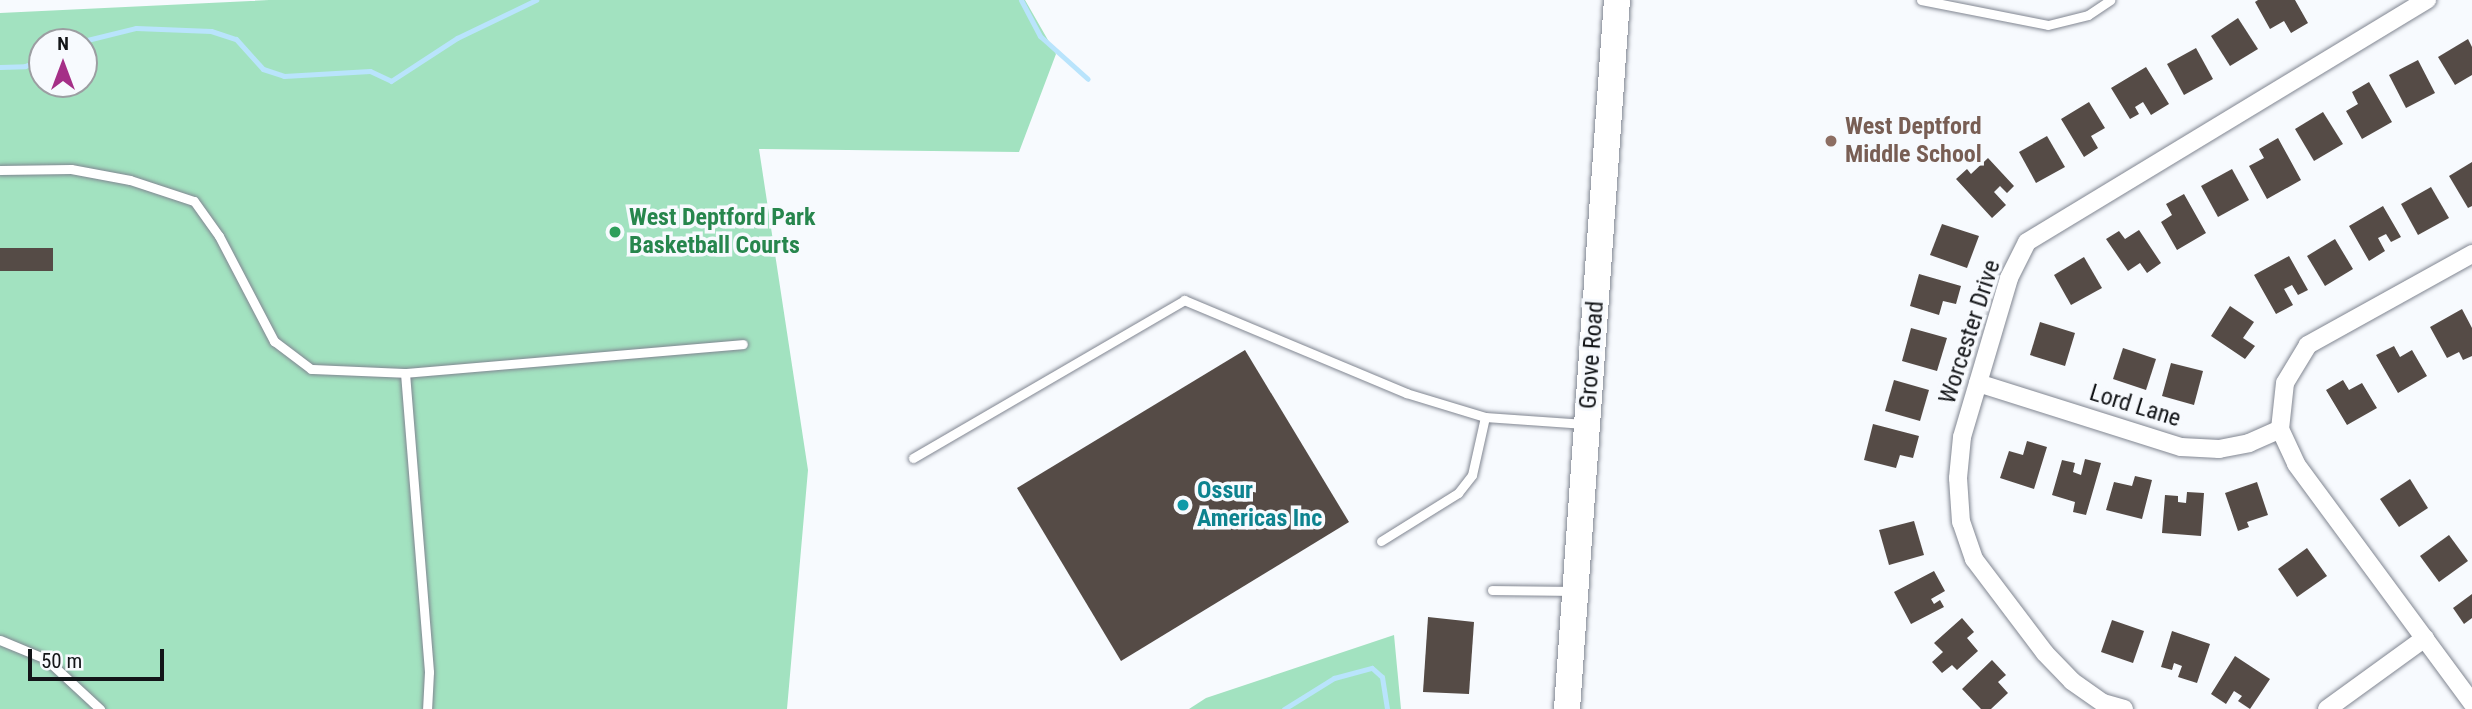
<!DOCTYPE html>
<html>
<head>
<meta charset="utf-8">
<style>
	body { margin:0 }
	#map { position:relative; width:2472px; height:709px; overflow:hidden; background:#f7fafe; font-family:"Roboto Condensed",sans-serif }
	div>[style] { position:absolute }
	.green>* { inset:0; background:#a2e2c0 }
	.stream>* { height:5px; margin:-2.5px; padding:0 2.5px; transform-origin:2.5px; border-radius:2.5px; background:#b9e4fc }
	.building>* { inset:0; background:#554b46 }
	.roads { filter:drop-shadow(0 0 2px #818691) drop-shadow(0 0 2px #818691) }
	.service>* { height:9px; margin:-4.5px; padding:0 4.5px; transform-origin:4.5px; border-radius:4.5px; background:#fff }
	.minor>* { height:18px; margin:-9px; padding:0 9px; transform-origin:9px; border-radius:9px; background:#fff }
	.secondary>* { height:26px; margin:-13px; padding:0 13px; transform-origin:13px; border-radius:13px; background:#fff }
	.dots>* { width:19px; height:19px; translate:-50% -50%; box-sizing:border-box; border:4px solid #f7fafe; border-radius:50% }
	span { translate:-50% -50%; white-space:nowrap; text-align:center; line-height:1.15; -webkit-text-stroke:7px #f7fafe; paint-order:stroke }
	.education-label { font-size:24px; color:#785e54; font-weight:700 }
	.left { translate:0 -50%; text-align:left }
	.leisure-label { font-size:24px; color:#27864d; font-weight:700 }
	.street-label { font-size:24px; color:#131518 }
	.culture-label { font-size:24px; color:#0d838f; font-weight:700 }
	.north { position:absolute; left:28px; top:28px; width:70px; height:70px; box-sizing:border-box; background:#f7fafe; border:2px solid #9c9ea2; border-radius:50%; rotate:0deg; font-size:19px; font-weight:700; line-height:28px; text-align:center; color:#131518 }
	.north::after { content:''; display:block; margin:auto; width:24px; height:32px; background:#a52f87; clip-path:polygon(50% 0,100% 100%,50% 72%,0 100%) }
	.scale { position:absolute; left:28px; top:649px; width:136px; height:32px; box-sizing:border-box; border:4px solid #131518; border-top:0; padding-left:9px; font-size:21px; line-height:24px; white-space:nowrap; color:#131518; -webkit-text-stroke:5px #f7fafe; paint-order:stroke }
</style>
</head>
<body>
<div id="map">
	<div class="green">
		<div style="clip-path:polygon(evenodd,269px 0,1025px 0,1056px 54px,1019px 152px,759px 149px,808px 470px,787px 709px,0 709px,0 13px,269px 0,42px 42px,84px 42px,84px 84px,42px 84px,42px 42px)"></div>
		<div style="clip-path:polygon(1394px 635px,1401px 709px,1189px 709px,1206px 698px)"></div>
	</div>
	<div class="stream">
		<div style="left:1021px;top:0;width:41px;rotate:62.2deg"></div>
		<div style="left:1040px;top:36px;width:64px;rotate:41.9deg"></div>
		<div style="left:79px;top:42px;width:59px;rotate:-13.8deg"></div>
		<div style="left:136px;top:28px;width:75px;rotate:2.3deg"></div>
		<div style="left:211px;top:31px;width:26px;rotate:18deg"></div>
		<div style="left:236px;top:39px;width:40px;rotate:48deg"></div>
		<div style="left:263px;top:69px;width:22px;rotate:18deg"></div>
		<div style="left:284px;top:76px;width:86px;rotate:-3.3deg"></div>
		<div style="left:370px;top:71px;width:23px;rotate:25deg"></div>
		<div style="left:391px;top:81px;width:79px;rotate:-33.1deg"></div>
		<div style="left:457px;top:38px;width:88px;rotate:-25.7deg"></div>
		<div style="left:0;top:67px;width:25px;rotate:-2deg"></div>
		<div style="left:25px;top:66px;width:18px;rotate:-22deg"></div>
		<div style="left:1284px;top:709px;width:59px;rotate:-31.8deg"></div>
		<div style="left:1334px;top:678px;width:39px;rotate:-15deg"></div>
		<div style="left:1372px;top:668px;width:13px;rotate:42deg"></div>
		<div style="left:1382px;top:677px;width:32px;rotate:81deg"></div>
	</div>
	<div class="building">
		<div style="clip-path:polygon(2258px 0,2295px 0,2308px 23px,2291px 33px,2284px 21px,2270px 29px,2255px 2px)"></div>
		<div style="clip-path:polygon(2238px 18px,2258px 49px,2230px 66px,2211px 36px)"></div>
		<div style="clip-path:polygon(2468px 39px,2472px 47px,2472px 75px,2455px 85px,2438px 57px)"></div>
		<div style="clip-path:polygon(2196px 48px,2213px 79px,2184px 95px,2167px 64px)"></div>
		<div style="clip-path:polygon(2418px 60px,2435px 93px,2406px 108px,2389px 75px)"></div>
		<div style="clip-path:polygon(2146px 67px,2169px 104px,2151px 115px,2143px 102px,2135px 107px,2139px 114px,2130px 119px,2111px 88px)"></div>
		<div style="clip-path:polygon(2369px 82px,2392px 122px,2362px 139px,2346px 111px,2358px 104px,2352px 92px)"></div>
		<div style="clip-path:polygon(2089px 102px,2105px 128px,2091px 136px,2098px 148px,2084px 157px,2061px 119px)"></div>
		<div style="clip-path:polygon(2323px 112px,2343px 144px,2314px 161px,2295px 129px)"></div>
		<div style="clip-path:polygon(2047px 136px,2065px 167px,2036px 183px,2019px 152px)"></div>
		<div style="clip-path:polygon(2278px 138px,2301px 180px,2267px 199px,2249px 166px,2264px 158px,2259px 149px)"></div>
		<div style="clip-path:polygon(1988px 158px,2014px 186px,2007px 193px,2000px 186px,1994px 192px,2006px 205px,1992px 218px,1956px 179px,1967px 169px,1971px 174px)"></div>
		<div style="clip-path:polygon(2472px 162px,2472px 206px,2468px 208px,2449px 176px)"></div>
		<div style="clip-path:polygon(2232px 169px,2249px 200px,2218px 217px,2201px 186px)"></div>
		<div style="clip-path:polygon(2431px 187px,2449px 218px,2418px 235px,2401px 204px)"></div>
		<div style="clip-path:polygon(2184px 194px,2206px 233px,2177px 250px,2161px 222px,2172px 215px,2166px 204px)"></div>
		<div style="clip-path:polygon(2383px 206px,2401px 237px,2391px 242px,2386px 234px,2378px 238px,2385px 251px,2369px 261px,2349px 226px)"></div>
		<div style="clip-path:polygon(1942px 224px,1979px 236px,1967px 268px,1930px 255px)"></div>
		<div style="clip-path:polygon(2139px 230px,2161px 263px,2147px 273px,2140px 263px,2128px 271px,2106px 239px,2119px 231px,2125px 239px)"></div>
		<div style="clip-path:polygon(2335px 239px,2353px 269px,2325px 286px,2307px 256px)"></div>
		<div style="clip-path:polygon(0 248px,53px 248px,53px 271px,0 271px)"></div>
		<div style="clip-path:polygon(2289px 256px,2308px 290px,2298px 295px,2292px 285px,2284px 289px,2293px 305px,2276px 314px,2254px 275px)"></div>
		<div style="clip-path:polygon(2084px 257px,2102px 288px,2071px 305px,2054px 275px)"></div>
		<div style="clip-path:polygon(1919px 274px,1961px 286px,1956px 304px,1943px 301px,1939px 315px,1910px 306px)"></div>
		<div style="clip-path:polygon(2230px 306px,2254px 322px,2243px 338px,2255px 346px,2245px 359px,2211px 336px)"></div>
		<div style="clip-path:polygon(2462px 309px,2472px 328px,2472px 356px,2463px 360px,2459px 352px,2447px 358px,2430px 327px)"></div>
		<div style="clip-path:polygon(2040px 322px,2075px 333px,2065px 366px,2030px 355px)"></div>
		<div style="clip-path:polygon(1911px 328px,1947px 338px,1937px 371px,1902px 361px)"></div>
		<div style="clip-path:polygon(2394px 346px,2400px 357px,2412px 350px,2427px 376px,2398px 393px,2376px 355px)"></div>
		<div style="clip-path:polygon(2123px 348px,2156px 359px,2146px 390px,2113px 379px)"></div>
		<div style="clip-path:polygon(1245px 350px,1349px 522px,1121px 661px,1017px 488px)"></div>
		<div style="clip-path:polygon(2171px 363px,2203px 371px,2194px 405px,2162px 396px)"></div>
		<div style="clip-path:polygon(1894px 380px,1929px 390px,1920px 421px,1885px 411px)"></div>
		<div style="clip-path:polygon(2343px 380px,2349px 390px,2362px 383px,2377px 408px,2347px 425px,2326px 390px)"></div>
		<div style="clip-path:polygon(1873px 424px,1919px 436px,1913px 458px,1900px 455px,1896px 468px,1864px 460px)"></div>
		<div style="clip-path:polygon(2027px 441px,2047px 447px,2034px 489px,2000px 478px,2009px 451px,2023px 455px)"></div>
		<div style="clip-path:polygon(2085px 459px,2101px 463px,2086px 515px,2073px 512px,2075px 502px,2052px 495px,2062px 460px,2075px 463px,2073px 472px,2081px 475px)"></div>
		<div style="clip-path:polygon(2135px 476px,2152px 480px,2142px 519px,2106px 510px,2114px 482px,2132px 486px)"></div>
		<div style="clip-path:polygon(2410px 479px,2428px 508px,2399px 527px,2380px 499px)"></div>
		<div style="clip-path:polygon(2257px 482px,2268px 515px,2247px 522px,2249px 527px,2238px 531px,2225px 493px)"></div>
		<div style="clip-path:polygon(2187px 492px,2204px 493px,2201px 536px,2162px 533px,2165px 495px,2178px 496px,2178px 502px,2186px 503px)"></div>
		<div style="clip-path:polygon(1914px 521px,1924px 555px,1889px 565px,1879px 530px)"></div>
		<div style="clip-path:polygon(2449px 535px,2468px 561px,2439px 582px,2420px 556px)"></div>
		<div style="clip-path:polygon(2307px 548px,2327px 576px,2297px 597px,2278px 569px)"></div>
		<div style="clip-path:polygon(1934px 571px,1945px 591px,1931px 599px,1934px 604px,1940px 600px,1944px 607px,1911px 624px,1894px 592px)"></div>
		<div style="clip-path:polygon(2472px 594px,2472px 618px,2464px 624px,2453px 608px)"></div>
		<div style="clip-path:polygon(1428px 617px,1474px 622px,1469px 694px,1423px 692px)"></div>
		<div style="clip-path:polygon(1962px 618px,1974px 632px,1967px 638px,1978px 651px,1957px 670px,1952px 665px,1942px 673px,1932px 662px,1943px 652px,1934px 643px)"></div>
		<div style="clip-path:polygon(2112px 620px,2144px 631px,2133px 663px,2101px 652px)"></div>
		<div style="clip-path:polygon(2172px 631px,2210px 644px,2197px 683px,2178px 677px,2182px 666px,2174px 663px,2172px 670px,2161px 667px)"></div>
		<div style="clip-path:polygon(2235px 656px,2270px 679px,2250px 709px,2238px 701px,2242px 696px,2234px 691px,2226px 704px,2211px 694px)"></div>
		<div style="clip-path:polygon(1992px 660px,2006px 675px,1998px 682px,2008px 693px,1991px 709px,1981px 709px,1962px 689px)"></div>
	</div>
	<div class="roads">
		<div class="service">
			<div style="left:1921px;top:0;width:129px;rotate:11.1deg"></div>
			<div style="left:2048px;top:25px;width:41px;rotate:-14deg"></div>
			<div style="left:2088px;top:15px;width:27px;rotate:-34deg"></div>
			<div style="left:0;top:170px;width:71px;rotate:-0.8deg"></div>
			<div style="left:71px;top:169px;width:60px;rotate:10.6deg"></div>
			<div style="left:130px;top:180px;width:67px;rotate:18.2deg"></div>
			<div style="left:194px;top:201px;width:43px;rotate:54.5deg"></div>
			<div style="left:219px;top:236px;width:119px;rotate:62.4deg"></div>
			<div style="left:274px;top:341px;width:46px;rotate:37.1deg"></div>
			<div style="left:311px;top:369px;width:94px;rotate:2.4deg"></div>
			<div style="left:405px;top:373px;width:300px;rotate:85.4deg"></div>
			<div style="left:429px;top:672px;width:37px;rotate:93deg"></div>
			<div style="left:405px;top:373px;width:339px;rotate:-4.9deg"></div>
			<div style="left:913px;top:458px;width:314px;rotate:-30.2deg"></div>
			<div style="left:1184px;top:300px;width:241px;rotate:22.7deg"></div>
			<div style="left:1406px;top:393px;width:83px;rotate:16.9deg"></div>
			<div style="left:1485px;top:417px;width:100px;rotate:4deg"></div>
			<div style="left:1381px;top:541px;width:91px;rotate:-31.9deg"></div>
			<div style="left:1458px;top:493px;width:23px;rotate:-52deg"></div>
			<div style="left:1472px;top:475px;width:59px;rotate:-77.4deg"></div>
			<div style="left:1492px;top:590px;width:80px;rotate:0.7deg"></div>
			<div style="left:0;top:640px;width:50px;rotate:22.4deg"></div>
			<div style="left:46px;top:659px;width:74px;rotate:42.8deg"></div>
		</div>
		<div class="minor">
			<div style="left:2472px;top:254px;width:188px;rotate:151deg"></div>
			<div style="left:2308px;top:345px;width:44px;rotate:121.2deg"></div>
			<div style="left:2285px;top:383px;width:46px;rotate:96.2deg"></div>
			<div style="left:2280px;top:429px;width:38px;rotate:65deg"></div>
			<div style="left:2296px;top:464px;width:297px;rotate:53.6deg"></div>
			<div style="left:1978px;top:383px;width:213px;rotate:17.5deg"></div>
			<div style="left:2181px;top:447px;width:38px;rotate:3deg"></div>
			<div style="left:2219px;top:449px;width:31px;rotate:-11deg"></div>
			<div style="left:2249px;top:443px;width:34px;rotate:-24deg"></div>
			<div style="left:2124px;top:709px;width:22px;rotate:-164deg"></div>
			<div style="left:2103px;top:703px;width:38px;rotate:-145deg"></div>
			<div style="left:2072px;top:681px;width:39px;rotate:-134deg"></div>
			<div style="left:2045px;top:653px;width:118px;rotate:-127.1deg"></div>
			<div style="left:1974px;top:559px;width:39px;rotate:-109deg"></div>
			<div style="left:1961px;top:522px;width:44px;rotate:-93.9deg"></div>
			<div style="left:1958px;top:478px;width:41px;rotate:-84.4deg"></div>
			<div style="left:1962px;top:437px;width:166px;rotate:-73.5deg"></div>
			<div style="left:2009px;top:278px;width:40px;rotate:-63.4deg"></div>
			<div style="left:2027px;top:242px;width:468px;rotate:-31.2deg"></div>
			<div style="left:2327px;top:709px;width:121px;rotate:-35.9deg"></div>
		</div>
		<div class="secondary">
			<div style="left:1567px;top:709px;width:711px;rotate:-85.97deg"></div>
		</div>
	</div>
	<div class="dots">
		<div style="left:1831px;top:141px;background:#8d6e63"></div>
		<div style="left:615px;top:232px;background:#2e9e5b"></div>
		<div style="left:1183px;top:505px;background:#0f9aa8"></div>
	</div>
	<div class="education-label">
		<span class="left" style="left:1845px;top:141px">West Deptford<br>Middle School</span>
	</div>
	<div class="leisure-label">
		<span class="left" style="left:629px;top:232px">West Deptford Park<br>Basketball Courts</span>
	</div>
	<div class="street-label">
		<span style="left:1970px;top:332px;rotate:-72deg">Worcester Drive</span>
		<span style="left:1592px;top:355px;rotate:-86deg">Grove Road</span>
		<span style="left:2135px;top:406px;rotate:17deg">Lord Lane</span>
	</div>
	<div class="culture-label">
		<span class="left" style="left:1197px;top:505px">Ossur<br>Americas Inc</span>
	</div>
	<div class="north">N</div>
	<div class="scale">50 m</div>
</div>
</body>
</html>
